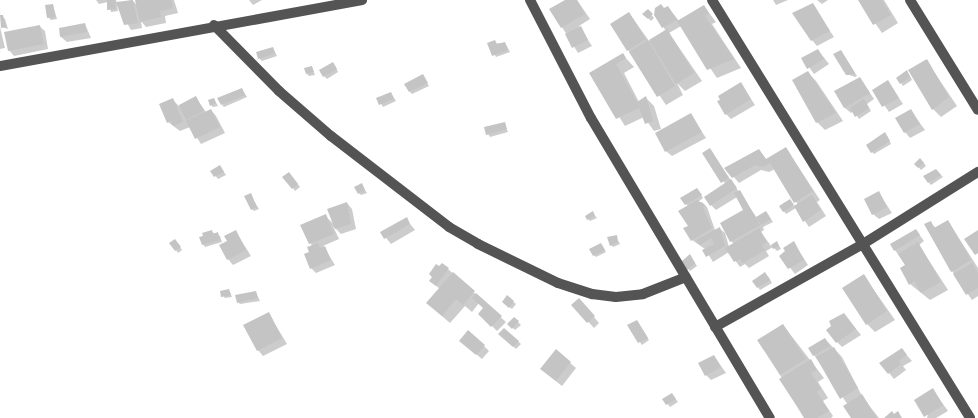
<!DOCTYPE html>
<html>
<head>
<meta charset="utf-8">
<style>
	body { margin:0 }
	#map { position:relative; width:978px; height:418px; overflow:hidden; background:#fff; font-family:Overpass,sans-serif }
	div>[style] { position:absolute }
	.shadow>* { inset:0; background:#0003 }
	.building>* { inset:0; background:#c4c4c4 }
	.minor>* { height:10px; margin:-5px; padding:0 5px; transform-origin:5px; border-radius:5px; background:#545454 }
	span { translate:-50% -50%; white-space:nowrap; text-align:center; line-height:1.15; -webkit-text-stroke:4px #fff; paint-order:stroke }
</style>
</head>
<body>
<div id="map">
	<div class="shadow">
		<div style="clip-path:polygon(96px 0,116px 0,117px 3px,132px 0,137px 5px,136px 0,174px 0,178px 13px,165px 16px,166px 23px,146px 27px,141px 21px,142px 28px,131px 30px,117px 5px,118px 11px,111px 12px,108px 2px,99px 4px)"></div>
		<div style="clip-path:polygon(249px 0,262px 0,253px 5px)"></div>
		<div style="clip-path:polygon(568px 0,577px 0,590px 19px,579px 26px,592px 46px,578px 53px,562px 27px)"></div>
		<div style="clip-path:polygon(773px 0,788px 0,776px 5px)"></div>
		<div style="clip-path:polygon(817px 0,828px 0,822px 4px)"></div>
		<div style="clip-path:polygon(859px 0,884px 0,898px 23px,882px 33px)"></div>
		<div style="clip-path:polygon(812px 4px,834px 37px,817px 46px,812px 40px)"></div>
		<div style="clip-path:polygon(53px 5px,57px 19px,51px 20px,48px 17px)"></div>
		<div style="clip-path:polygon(704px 6px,716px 22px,712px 24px,741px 68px,717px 78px,681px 26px,669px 33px,702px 81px,685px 91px,677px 83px,683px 95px,666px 105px,628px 50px,629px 13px,649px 41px,666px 31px,655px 15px,668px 7px,679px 21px)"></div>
		<div style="clip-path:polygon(0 9px,1px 16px,5px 19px,8px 29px,2px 27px)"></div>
		<div style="clip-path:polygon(648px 11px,654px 18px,651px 21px,644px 14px)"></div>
		<div style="clip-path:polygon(85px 24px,91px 38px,67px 42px,61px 37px,60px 29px)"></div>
		<div style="clip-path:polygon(39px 26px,45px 31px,48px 49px,14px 56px,9px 50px)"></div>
		<div style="clip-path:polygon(0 27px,5px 48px,0 49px)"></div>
		<div style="clip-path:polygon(505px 43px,510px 52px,496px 57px,489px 44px)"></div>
		<div style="clip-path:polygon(273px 48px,277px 56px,262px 61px,259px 58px)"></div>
		<div style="clip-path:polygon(818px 50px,829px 64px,814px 74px,803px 59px)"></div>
		<div style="clip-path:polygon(841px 51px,857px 76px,855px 77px,847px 74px)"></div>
		<div style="clip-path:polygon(623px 55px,634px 67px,624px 73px,639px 102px,646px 98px,654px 106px,661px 129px,654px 131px,644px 117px,625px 126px,591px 73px)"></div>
		<div style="clip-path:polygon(926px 60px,957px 106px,941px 117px,933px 109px)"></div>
		<div style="clip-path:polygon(335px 66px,338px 72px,327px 79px,324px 76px)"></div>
		<div style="clip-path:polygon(312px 68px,315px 75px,309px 76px,307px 74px)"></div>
		<div style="clip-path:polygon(808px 73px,816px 81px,843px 121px,825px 130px,817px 122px)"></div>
		<div style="clip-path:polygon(909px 74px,912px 80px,903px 86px,901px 83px)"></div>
		<div style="clip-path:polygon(423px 76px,429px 86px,412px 94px,410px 92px)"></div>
		<div style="clip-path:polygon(860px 78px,874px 99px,867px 104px,871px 111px,859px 119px,854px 111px,851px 113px,845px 108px,836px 92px)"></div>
		<div style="clip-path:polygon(888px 82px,903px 104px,889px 112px,874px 90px)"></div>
		<div style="clip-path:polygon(741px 84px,755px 105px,731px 119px,726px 114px)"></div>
		<div style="clip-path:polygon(242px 89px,247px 97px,224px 107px,222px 105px)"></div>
		<div style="clip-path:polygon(391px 93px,396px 101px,383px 107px,378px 98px)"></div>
		<div style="clip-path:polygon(196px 98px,206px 112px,211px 110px,216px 116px,225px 133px,201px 144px,190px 127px,180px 131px,168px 122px,173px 100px,179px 106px)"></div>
		<div style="clip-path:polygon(214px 99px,218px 106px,213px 107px,211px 105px)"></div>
		<div style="clip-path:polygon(911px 111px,925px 130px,910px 138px,905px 132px)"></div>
		<div style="clip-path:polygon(691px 115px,706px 138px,672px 156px,666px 151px)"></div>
		<div style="clip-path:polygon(504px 123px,508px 132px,490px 137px,488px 134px)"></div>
		<div style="clip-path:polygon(887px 136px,891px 144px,874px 154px,872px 152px)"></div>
		<div style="clip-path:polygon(786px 148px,820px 200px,817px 202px,826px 216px,809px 227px,796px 208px,786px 214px,781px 207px,798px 205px,775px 169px,769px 172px,761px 170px,739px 183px,726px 168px,759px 151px,767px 160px)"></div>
		<div style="clip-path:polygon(710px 150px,757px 218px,766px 212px,773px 222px,763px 227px,764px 230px,761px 232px,771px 246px,777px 242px,781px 249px,777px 251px,773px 247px,766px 251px,769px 256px,749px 268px,745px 264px,740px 267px,729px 252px,713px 262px,705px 249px,692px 240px,689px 207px,686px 204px,697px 189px,703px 198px,693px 206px,702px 202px,707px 207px,715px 230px,719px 228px,725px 233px,729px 247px,734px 244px,731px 241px,745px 210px,737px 197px,716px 210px,711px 205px,725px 184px)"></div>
		<div style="clip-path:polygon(923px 162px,926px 166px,921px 170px,916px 164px)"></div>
		<div style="clip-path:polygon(220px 166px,226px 175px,218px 179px,212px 171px)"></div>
		<div style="clip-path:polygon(936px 170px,943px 177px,931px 185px,929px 183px)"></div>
		<div style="clip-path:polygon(291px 176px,300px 187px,295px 191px,293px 188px)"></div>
		<div style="clip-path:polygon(362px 185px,367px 193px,361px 195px,359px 193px)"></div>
		<div style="clip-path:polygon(879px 193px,892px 213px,879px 219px,873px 214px)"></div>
		<div style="clip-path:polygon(250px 195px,259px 209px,254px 211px,252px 209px)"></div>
		<div style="clip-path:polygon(347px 203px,352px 209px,356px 229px,341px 234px,333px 226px,339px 239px,323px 246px,335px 265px,316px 273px,311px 268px,312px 246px,302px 226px,325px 216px,335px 225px)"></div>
		<div style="clip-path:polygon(593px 213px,597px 218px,590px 221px,588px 219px)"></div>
		<div style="clip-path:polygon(406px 219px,415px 230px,391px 244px,382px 233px)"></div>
		<div style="clip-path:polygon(948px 221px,978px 268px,978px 296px,972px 300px,952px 271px,930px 222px,936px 228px)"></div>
		<div style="clip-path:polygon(916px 230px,924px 241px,919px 245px,948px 290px,930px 300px,910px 284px,906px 266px,895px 250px)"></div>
		<div style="clip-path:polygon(212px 232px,220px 236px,222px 242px,205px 247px,203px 244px)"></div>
		<div style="clip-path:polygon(236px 232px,251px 256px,233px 265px,228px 259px,228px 241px)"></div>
		<div style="clip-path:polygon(616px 237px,620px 244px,613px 247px,611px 245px)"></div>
		<div style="clip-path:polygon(171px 243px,177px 243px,182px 250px,178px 253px)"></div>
		<div style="clip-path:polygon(794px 243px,808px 265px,795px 274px,781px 256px)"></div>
		<div style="clip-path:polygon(601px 244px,606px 252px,596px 257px,594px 255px)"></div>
		<div style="clip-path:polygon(692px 258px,697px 266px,690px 271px,688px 269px)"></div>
		<div style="clip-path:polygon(448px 269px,506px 322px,497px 331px,480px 314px,485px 309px,479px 303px,472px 312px,465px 306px,450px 323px,436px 311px,440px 289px,430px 281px)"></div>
		<div style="clip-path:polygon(768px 276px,772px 283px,760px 290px,754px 281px)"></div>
		<div style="clip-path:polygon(864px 276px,895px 320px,875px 332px,867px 324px)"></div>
		<div style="clip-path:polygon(229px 290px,232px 297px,225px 298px,223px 296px)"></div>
		<div style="clip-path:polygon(256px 293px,260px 301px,240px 304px,238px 302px)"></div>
		<div style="clip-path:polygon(507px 297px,516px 304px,512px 309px,503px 302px)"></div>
		<div style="clip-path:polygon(573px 305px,584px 305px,599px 323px,594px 328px)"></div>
		<div style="clip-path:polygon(269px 314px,287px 344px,263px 356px,258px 350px)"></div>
		<div style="clip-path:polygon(844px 314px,861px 335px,842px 347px,837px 342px)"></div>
		<div style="clip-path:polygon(514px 318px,521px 325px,515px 330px,509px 324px)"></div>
		<div style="clip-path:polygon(639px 324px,649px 340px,642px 345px,629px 326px)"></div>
		<div style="clip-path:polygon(783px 325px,824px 378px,818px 382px,828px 398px,823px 401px,833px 416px,831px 418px,806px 418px,759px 340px)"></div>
		<div style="clip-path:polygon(504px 329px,521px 344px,516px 349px,500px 334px)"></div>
		<div style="clip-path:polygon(825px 339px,842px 357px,863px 398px,879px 418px,852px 418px,848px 405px,814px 355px)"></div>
		<div style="clip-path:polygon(466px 346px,484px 346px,489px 351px,482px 359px)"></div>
		<div style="clip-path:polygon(902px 350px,912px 361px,903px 366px,906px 370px,894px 379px,881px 363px)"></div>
		<div style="clip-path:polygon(556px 351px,576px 368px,562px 386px,547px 374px)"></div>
		<div style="clip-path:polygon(714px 356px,726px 373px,711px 380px,706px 375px)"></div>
		<div style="clip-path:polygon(933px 390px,948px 411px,936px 418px,927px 418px)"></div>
		<div style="clip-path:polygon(674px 397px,678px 402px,670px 407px,664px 399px)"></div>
	</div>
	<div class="building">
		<div style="clip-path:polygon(107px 0,115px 0,116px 9px,107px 10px)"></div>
		<div style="clip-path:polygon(133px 0,138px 23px,124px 25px,116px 2px)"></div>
		<div style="clip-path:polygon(135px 0,171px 0,173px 8px,160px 11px,161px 17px,140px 22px)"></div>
		<div style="clip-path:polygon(565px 0,577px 0,585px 14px,561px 28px,549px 9px)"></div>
		<div style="clip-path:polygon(858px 0,882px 0,891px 15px,873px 25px)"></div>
		<div style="clip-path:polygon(813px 3px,830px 31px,811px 41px,792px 13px)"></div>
		<div style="clip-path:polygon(53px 4px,55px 17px,47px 18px,45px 5px)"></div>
		<div style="clip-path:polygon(661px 4px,664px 8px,668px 6px,677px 20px,662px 28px,654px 15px,655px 8px)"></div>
		<div style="clip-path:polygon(704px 5px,709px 13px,705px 16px,734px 59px,707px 70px,677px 21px)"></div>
		<div style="clip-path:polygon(648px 9px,653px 14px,648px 19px,642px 14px)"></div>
		<div style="clip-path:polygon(629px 12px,646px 39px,627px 51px,610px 24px)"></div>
		<div style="clip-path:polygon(0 15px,3px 15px,6px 27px,1px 28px)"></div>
		<div style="clip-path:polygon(85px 23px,87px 32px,60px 37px,59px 28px)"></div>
		<div style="clip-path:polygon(40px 25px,44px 44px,8px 51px,4px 32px)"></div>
		<div style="clip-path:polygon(581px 26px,588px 40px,572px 48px,565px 34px)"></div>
		<div style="clip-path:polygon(667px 29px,694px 73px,676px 84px,649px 40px)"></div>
		<div style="clip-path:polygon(495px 40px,497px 44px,505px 42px,508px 50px,492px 56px,487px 43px)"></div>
		<div style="clip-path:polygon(648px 40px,675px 86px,657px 97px,629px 52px)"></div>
		<div style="clip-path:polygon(273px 47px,275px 53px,258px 59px,256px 52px)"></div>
		<div style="clip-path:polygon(818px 49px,824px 59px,807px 69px,801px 58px)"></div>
		<div style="clip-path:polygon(841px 50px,855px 73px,852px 75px,846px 75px,833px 54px)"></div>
		<div style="clip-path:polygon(623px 53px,626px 58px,616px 64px,637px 102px,646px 96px,653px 121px,645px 124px,639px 108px,616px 119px,589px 73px)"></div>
		<div style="clip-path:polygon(927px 59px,949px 97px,932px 110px,908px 70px)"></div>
		<div style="clip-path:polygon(333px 62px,337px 69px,323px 77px,319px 70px)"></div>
		<div style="clip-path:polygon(312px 66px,314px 72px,306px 74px,304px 68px)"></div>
		<div style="clip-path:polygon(907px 70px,910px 77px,900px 84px,896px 78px)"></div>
		<div style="clip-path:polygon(808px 71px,836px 113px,816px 123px,792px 80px)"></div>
		<div style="clip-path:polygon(423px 74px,428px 83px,409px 92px,404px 84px)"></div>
		<div style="clip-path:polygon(860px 77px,870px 93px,844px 108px,834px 91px)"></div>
		<div style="clip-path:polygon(888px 80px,899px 98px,882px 107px,872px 90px)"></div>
		<div style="clip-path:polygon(741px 82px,751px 99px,725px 115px,717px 101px,720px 100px,718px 96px)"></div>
		<div style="clip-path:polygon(242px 88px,245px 95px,221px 105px,217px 98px)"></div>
		<div style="clip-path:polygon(391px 92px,394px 99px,379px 105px,376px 98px)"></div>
		<div style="clip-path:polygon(196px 96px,204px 111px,186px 120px,179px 105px)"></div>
		<div style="clip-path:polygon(173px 98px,183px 122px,173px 126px,171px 121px,167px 123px,159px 104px)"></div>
		<div style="clip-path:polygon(214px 98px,216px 103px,210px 106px,208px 100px)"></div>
		<div style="clip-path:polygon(864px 99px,869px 108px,855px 117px,850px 108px)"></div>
		<div style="clip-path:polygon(211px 109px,220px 127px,195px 139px,186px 121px)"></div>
		<div style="clip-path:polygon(911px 109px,920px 124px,904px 133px,895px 118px)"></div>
		<div style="clip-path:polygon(691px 113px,702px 132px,665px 152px,655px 133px)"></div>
		<div style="clip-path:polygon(505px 122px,507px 129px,486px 135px,484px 127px)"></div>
		<div style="clip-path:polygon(885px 132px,890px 141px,871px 153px,866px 145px)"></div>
		<div style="clip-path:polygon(786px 147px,813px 191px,794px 203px,770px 163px,763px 167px,755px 165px,732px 178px,724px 168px,759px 149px,766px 159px)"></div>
		<div style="clip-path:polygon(710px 148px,729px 178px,721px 183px,702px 153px)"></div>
		<div style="clip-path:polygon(920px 158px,924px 163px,918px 168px,914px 164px)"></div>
		<div style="clip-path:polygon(220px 165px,224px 172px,214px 177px,210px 171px)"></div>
		<div style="clip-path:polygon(936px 169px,941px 175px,928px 183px,923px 176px)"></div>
		<div style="clip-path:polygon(289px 172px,298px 184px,292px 189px,282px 177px)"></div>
		<div style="clip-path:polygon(731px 179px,737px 188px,710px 206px,704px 197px)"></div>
		<div style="clip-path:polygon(362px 183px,365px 190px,358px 194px,354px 187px)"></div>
		<div style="clip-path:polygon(697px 188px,702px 195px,685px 205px,680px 198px)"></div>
		<div style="clip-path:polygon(740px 190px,760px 225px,730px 242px,720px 223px,743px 210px,734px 193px)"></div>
		<div style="clip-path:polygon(879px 191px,887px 207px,872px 215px,864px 199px)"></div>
		<div style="clip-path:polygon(251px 193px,257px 207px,251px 210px,244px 196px)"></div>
		<div style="clip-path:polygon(812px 195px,821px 210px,803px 222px,794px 206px)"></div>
		<div style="clip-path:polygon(790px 199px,794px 205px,783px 212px,779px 206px)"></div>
		<div style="clip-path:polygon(697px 200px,705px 205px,703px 208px,712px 228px,691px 241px,683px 228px,688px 226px,678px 211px)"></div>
		<div style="clip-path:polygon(347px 202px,351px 224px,335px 229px,327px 209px)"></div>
		<div style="clip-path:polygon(593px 211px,595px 216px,587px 220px,585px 216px)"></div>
		<div style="clip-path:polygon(766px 211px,771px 219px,761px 225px,756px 217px)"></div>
		<div style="clip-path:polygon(326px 214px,334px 234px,309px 244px,300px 225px)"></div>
		<div style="clip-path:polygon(407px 217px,410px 224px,384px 239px,380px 232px)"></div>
		<div style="clip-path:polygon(948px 220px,971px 260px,951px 272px,924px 224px,931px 221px,934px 228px)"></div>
		<div style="clip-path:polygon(720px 227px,725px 246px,706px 257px,702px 250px,714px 244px,711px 238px,700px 245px,696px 240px)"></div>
		<div style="clip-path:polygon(759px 228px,767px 242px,762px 245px,765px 250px,743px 263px,740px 259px,734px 262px,725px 248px)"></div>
		<div style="clip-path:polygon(916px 229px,920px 235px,894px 251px,890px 244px)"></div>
		<div style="clip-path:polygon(212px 230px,213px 234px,218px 232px,220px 240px,202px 245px,199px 237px,203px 236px,202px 233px)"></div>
		<div style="clip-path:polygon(236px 230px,246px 250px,227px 260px,219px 245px,227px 241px,224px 236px)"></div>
		<div style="clip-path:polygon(978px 230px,978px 253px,975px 255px,964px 239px)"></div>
		<div style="clip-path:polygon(617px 235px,618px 242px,610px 246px,607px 237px)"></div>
		<div style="clip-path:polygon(175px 239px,181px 247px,175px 251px,169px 243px)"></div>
		<div style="clip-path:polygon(777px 241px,779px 246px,773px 249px,771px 245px)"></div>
		<div style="clip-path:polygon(794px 241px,804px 260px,788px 269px,779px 256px,785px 251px,783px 248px)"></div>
		<div style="clip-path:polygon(918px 242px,941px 282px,921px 293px,914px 281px,909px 285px,900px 268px,905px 265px,898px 254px)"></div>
		<div style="clip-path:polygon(318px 243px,320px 248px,325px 246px,331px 260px,310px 269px,304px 254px,309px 252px,307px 247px)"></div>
		<div style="clip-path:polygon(601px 243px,605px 250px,593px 256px,589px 249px)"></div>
		<div style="clip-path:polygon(690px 254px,695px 263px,687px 270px,682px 261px)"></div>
		<div style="clip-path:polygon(442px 263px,449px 268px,436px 286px,429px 281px,432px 277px,429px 274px,436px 264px,439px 266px)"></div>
		<div style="clip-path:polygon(972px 263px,978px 273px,978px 288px,966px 295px,953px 274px)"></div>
		<div style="clip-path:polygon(453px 272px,475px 291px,463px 305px,456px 299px,442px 316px,426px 303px)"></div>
		<div style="clip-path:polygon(765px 272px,770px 280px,757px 288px,752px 281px)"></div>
		<div style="clip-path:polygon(864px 274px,887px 311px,866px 325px,842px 288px)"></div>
		<div style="clip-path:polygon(229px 289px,231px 295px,221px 297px,220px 291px)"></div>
		<div style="clip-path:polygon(256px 291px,258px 298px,237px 303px,235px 295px)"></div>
		<div style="clip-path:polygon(476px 293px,502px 316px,491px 327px,478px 314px,483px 308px,472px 298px)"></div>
		<div style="clip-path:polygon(507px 295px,514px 301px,509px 308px,502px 302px)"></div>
		<div style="clip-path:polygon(579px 298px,595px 316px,587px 323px,571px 305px)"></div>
		<div style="clip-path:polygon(269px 312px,282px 338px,257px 351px,243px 325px)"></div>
		<div style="clip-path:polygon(844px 313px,856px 329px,836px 343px,826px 330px,831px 326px,829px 321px)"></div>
		<div style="clip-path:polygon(514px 317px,519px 321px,512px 329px,507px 324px)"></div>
		<div style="clip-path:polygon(637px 320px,648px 338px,638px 343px,627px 325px)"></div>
		<div style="clip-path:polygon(783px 324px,806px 359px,780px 375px,757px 340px)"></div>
		<div style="clip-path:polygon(504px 328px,519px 341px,513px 347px,498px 334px)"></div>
		<div style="clip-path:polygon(468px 330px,485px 345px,476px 355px,459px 341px)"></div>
		<div style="clip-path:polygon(825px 338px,830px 346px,813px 356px,808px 348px)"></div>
		<div style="clip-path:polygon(834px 347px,858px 388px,840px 399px,816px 357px)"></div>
		<div style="clip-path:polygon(902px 348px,907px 355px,899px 360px,901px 364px,888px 374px,879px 363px)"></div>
		<div style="clip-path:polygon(556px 349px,571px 362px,556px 381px,540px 369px)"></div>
		<div style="clip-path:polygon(714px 355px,721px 367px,705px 376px,698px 363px)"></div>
		<div style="clip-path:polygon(811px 359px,817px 370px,811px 373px,821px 389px,817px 392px,829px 411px,817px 418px,804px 418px,796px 405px,801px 402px,796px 405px,779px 379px)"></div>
		<div style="clip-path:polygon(933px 388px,943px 405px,924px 417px,914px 400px)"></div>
		<div style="clip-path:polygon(672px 393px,676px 399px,666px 405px,662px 399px)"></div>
		<div style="clip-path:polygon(862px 394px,877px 418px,851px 418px,843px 406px)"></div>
		<div style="clip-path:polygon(892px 411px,894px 414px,898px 411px,902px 418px,884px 418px)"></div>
	</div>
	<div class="minor">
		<div style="left:530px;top:0;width:133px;rotate:62.7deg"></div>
		<div style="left:591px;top:118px;width:349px;rotate:59.2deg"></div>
		<div style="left:712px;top:0;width:491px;rotate:58.3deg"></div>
		<div style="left:910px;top:0;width:129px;rotate:58.3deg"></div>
		<div style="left:214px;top:25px;width:93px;rotate:45.4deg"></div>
		<div style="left:279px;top:91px;width:69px;rotate:40.9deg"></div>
		<div style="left:331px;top:136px;width:149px;rotate:37.6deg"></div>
		<div style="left:449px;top:227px;width:34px;rotate:30deg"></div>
		<div style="left:478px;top:244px;width:89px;rotate:26deg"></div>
		<div style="left:558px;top:283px;width:36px;rotate:18deg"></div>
		<div style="left:592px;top:294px;width:24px;rotate:7deg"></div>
		<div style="left:616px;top:297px;width:27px;rotate:-6deg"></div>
		<div style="left:643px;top:294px;width:46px;rotate:-21.6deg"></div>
		<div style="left:0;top:66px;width:368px;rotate:-10.3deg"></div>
		<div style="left:715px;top:327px;width:170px;rotate:-29.3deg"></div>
		<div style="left:863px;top:244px;width:136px;rotate:-32.1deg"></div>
	</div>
</div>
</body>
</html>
